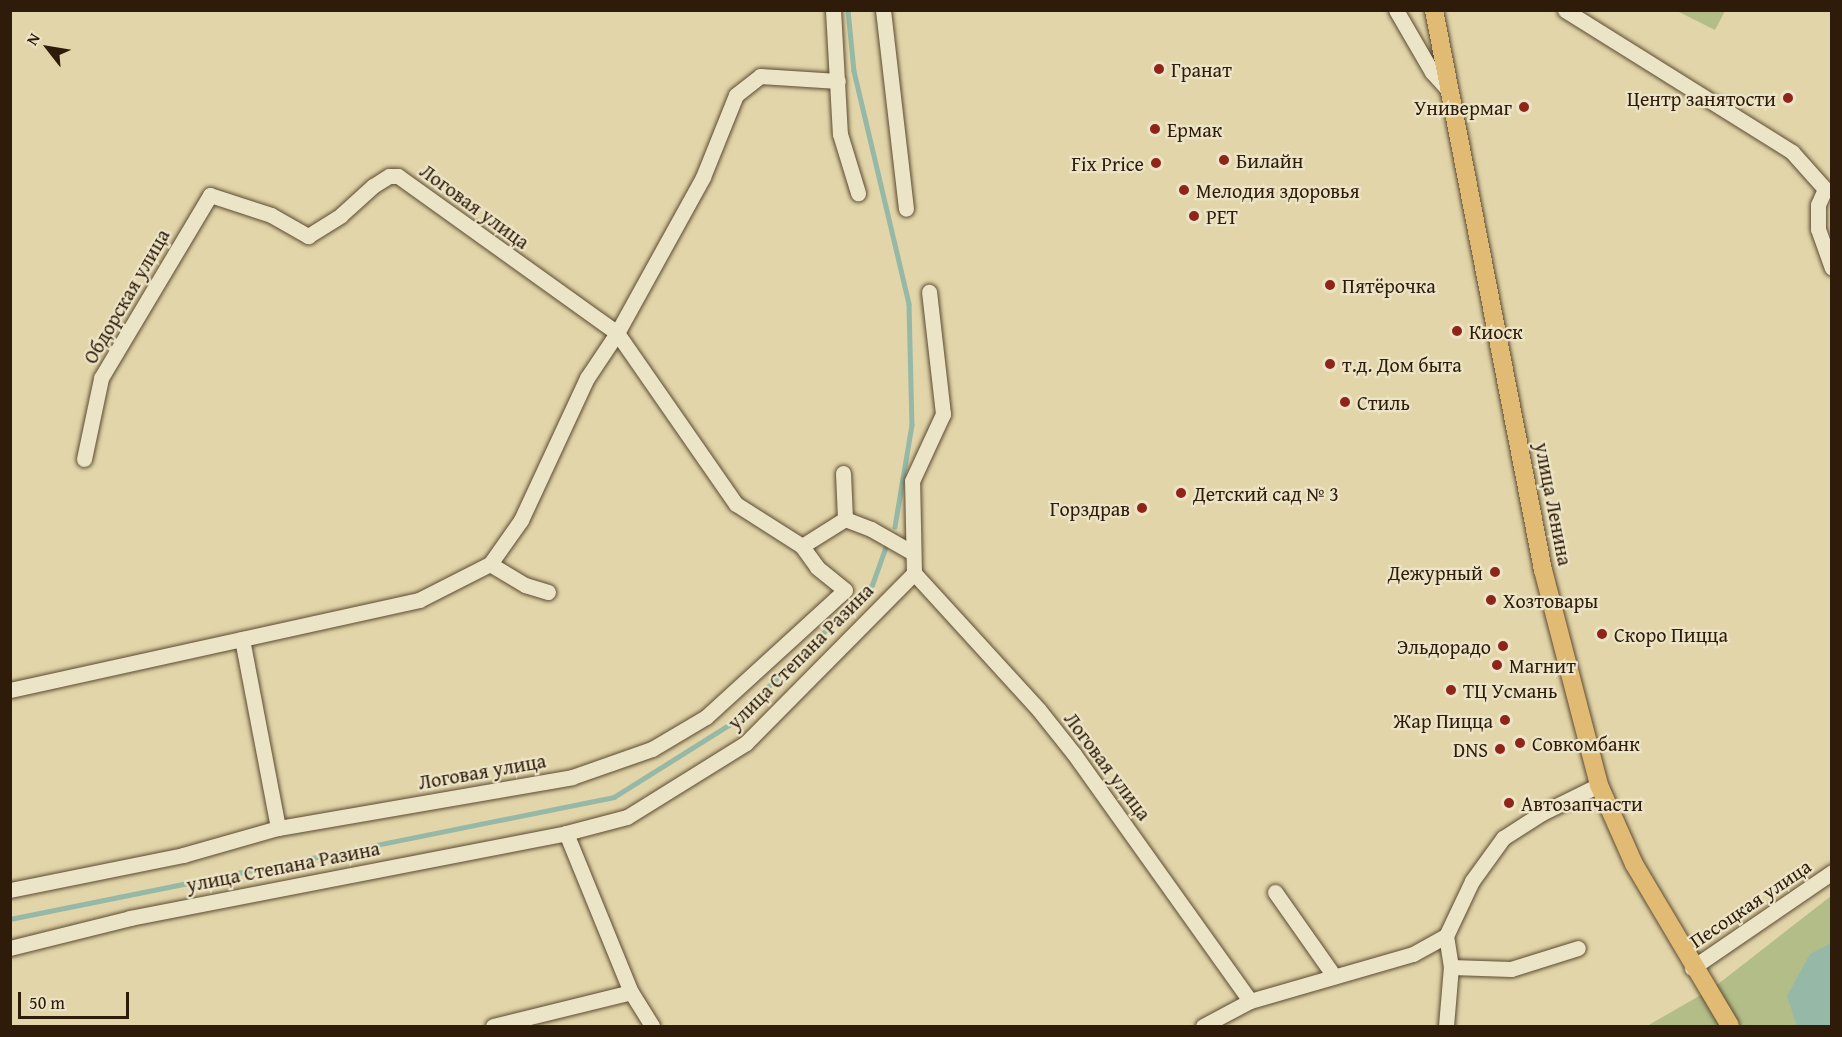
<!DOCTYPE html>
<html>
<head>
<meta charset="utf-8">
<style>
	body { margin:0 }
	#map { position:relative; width:1842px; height:1037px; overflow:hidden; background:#e2d5a9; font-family:"Gentium Book Plus",serif }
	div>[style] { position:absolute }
	.green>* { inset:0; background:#b3bd88 }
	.water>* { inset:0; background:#95b9a6 }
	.stream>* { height:4.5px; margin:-2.25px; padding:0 2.25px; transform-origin:2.25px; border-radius:2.25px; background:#95b9a6 }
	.roads { filter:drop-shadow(0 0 2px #5b4a31) drop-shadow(0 0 2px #5b4a31) }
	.minor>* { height:15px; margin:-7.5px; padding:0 7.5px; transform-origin:7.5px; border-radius:7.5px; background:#ece4c7 }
	.major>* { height:18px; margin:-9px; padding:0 9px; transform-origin:9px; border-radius:9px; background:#e1ba74 }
	.dots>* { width:16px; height:16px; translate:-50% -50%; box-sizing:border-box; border:3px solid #ece4c7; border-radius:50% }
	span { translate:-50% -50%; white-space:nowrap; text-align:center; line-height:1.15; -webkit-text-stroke:4.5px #ece4c7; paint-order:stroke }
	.poi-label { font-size:20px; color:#2e1b09 }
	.left { translate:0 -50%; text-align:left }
	.right { translate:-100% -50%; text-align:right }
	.street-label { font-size:20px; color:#2e1b09 }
	.frame { position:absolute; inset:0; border:12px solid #2e1b09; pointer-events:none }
	.north { position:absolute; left:18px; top:18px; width:60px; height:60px; -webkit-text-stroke:4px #ece4c7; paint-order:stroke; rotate:301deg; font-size:16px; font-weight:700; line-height:24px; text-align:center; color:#2e1b09 }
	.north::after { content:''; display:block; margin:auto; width:21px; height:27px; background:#2e1b09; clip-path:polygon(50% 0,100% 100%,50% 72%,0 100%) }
	.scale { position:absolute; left:18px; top:992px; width:111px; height:27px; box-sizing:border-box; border:3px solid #2e1b09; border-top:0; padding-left:8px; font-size:18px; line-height:21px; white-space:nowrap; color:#2e1b09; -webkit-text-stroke:4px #ece4c7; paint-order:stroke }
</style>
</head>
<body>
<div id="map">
	<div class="green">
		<div style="clip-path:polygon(1677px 11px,1725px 11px,1715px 30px)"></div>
		<div style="clip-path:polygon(1831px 896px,1831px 1026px,1647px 1026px,1713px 988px)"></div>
	</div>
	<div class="water">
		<div style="clip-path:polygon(1831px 943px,1831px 1026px,1797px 1026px,1787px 996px,1810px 954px)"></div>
	</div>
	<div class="stream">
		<div style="left:848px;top:10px;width:61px;rotate:84.4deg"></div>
		<div style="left:854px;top:71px;width:239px;rotate:76.7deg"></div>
		<div style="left:909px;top:304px;width:121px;rotate:88.6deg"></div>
		<div style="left:912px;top:425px;width:103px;rotate:99.5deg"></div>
		<div style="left:10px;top:919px;width:616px;rotate:-11.42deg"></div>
		<div style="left:614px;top:797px;width:136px;rotate:-32.1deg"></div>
		<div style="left:729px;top:725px;width:200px;rotate:-44.4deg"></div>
		<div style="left:872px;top:585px;width:41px;rotate:-70.3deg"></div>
	</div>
	<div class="roads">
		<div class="minor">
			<div style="left:833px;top:10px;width:124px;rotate:86.8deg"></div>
			<div style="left:840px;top:134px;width:62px;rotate:73deg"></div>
			<div style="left:883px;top:10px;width:200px;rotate:83.4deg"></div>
			<div style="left:1396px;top:10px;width:72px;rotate:59.9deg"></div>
			<div style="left:1432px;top:72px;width:28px;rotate:48deg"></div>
			<div style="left:1565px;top:10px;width:268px;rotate:32deg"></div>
			<div style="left:1792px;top:152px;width:50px;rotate:48.3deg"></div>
			<div style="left:1825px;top:189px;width:17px;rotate:114deg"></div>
			<div style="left:1818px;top:205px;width:24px;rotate:90deg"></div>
			<div style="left:1818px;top:229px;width:41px;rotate:70.3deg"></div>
			<div style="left:84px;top:459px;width:83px;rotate:-78.1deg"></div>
			<div style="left:101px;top:378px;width:213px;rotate:-59.2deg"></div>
			<div style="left:210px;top:195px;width:64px;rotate:18.2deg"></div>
			<div style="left:271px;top:215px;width:43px;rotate:29.6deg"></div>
			<div style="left:308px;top:236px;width:39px;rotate:-32deg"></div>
			<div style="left:341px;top:215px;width:43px;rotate:-42.2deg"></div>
			<div style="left:373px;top:186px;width:19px;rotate:-32deg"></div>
			<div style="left:389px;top:176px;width:9px"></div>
			<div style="left:398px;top:176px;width:269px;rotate:35.6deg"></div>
			<div style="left:617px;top:333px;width:208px;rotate:55.2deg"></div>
			<div style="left:736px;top:504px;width:78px;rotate:32.5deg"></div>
			<div style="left:802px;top:546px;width:51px;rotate:-32.1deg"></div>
			<div style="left:845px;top:519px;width:28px;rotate:21deg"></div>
			<div style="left:871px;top:529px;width:48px;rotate:29.7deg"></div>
			<div style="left:843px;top:473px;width:46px;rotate:87.5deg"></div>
			<div style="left:490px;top:564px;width:41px;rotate:31deg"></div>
			<div style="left:525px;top:585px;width:24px;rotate:17deg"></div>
			<div style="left:914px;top:573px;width:185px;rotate:47.6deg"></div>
			<div style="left:1039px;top:710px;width:56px;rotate:51.5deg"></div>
			<div style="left:1074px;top:754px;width:303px;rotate:54.5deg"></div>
			<div style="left:242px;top:639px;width:192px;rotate:79.2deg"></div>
			<div style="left:10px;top:690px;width:419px;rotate:-12.4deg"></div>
			<div style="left:419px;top:600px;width:80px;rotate:-26.9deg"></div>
			<div style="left:490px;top:564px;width:54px;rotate:-54.8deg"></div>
			<div style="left:521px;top:520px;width:157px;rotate:-65.1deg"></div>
			<div style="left:587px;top:378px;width:54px;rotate:-56.3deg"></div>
			<div style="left:617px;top:333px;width:178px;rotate:-61.1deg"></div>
			<div style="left:703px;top:177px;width:88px;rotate:-68.1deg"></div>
			<div style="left:736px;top:95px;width:31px;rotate:-38deg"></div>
			<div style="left:760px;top:76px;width:78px;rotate:3.7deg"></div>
			<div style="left:566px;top:833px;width:172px;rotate:67.8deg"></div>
			<div style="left:631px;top:992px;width:40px;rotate:58deg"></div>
			<div style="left:10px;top:890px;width:177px;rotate:-11.4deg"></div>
			<div style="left:183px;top:855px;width:99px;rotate:-15.9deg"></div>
			<div style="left:278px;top:828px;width:298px;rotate:-9.8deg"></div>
			<div style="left:572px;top:777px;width:85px;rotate:-19.3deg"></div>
			<div style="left:652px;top:749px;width:63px;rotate:-30.7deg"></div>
			<div style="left:706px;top:717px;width:188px;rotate:-42.4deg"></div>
			<div style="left:845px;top:590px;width:36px;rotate:-141deg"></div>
			<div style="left:817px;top:567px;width:26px;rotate:-126deg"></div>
			<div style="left:1275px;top:892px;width:103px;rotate:54.9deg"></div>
			<div style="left:10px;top:948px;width:124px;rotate:-14deg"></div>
			<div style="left:130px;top:918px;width:444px;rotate:-11deg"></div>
			<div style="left:566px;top:833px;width:63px;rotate:-14.7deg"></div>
			<div style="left:627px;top:817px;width:140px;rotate:-31.9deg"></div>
			<div style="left:746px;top:743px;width:239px;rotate:-45.3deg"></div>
			<div style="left:914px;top:573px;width:92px;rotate:-91.2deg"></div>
			<div style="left:912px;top:481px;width:74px;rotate:-65.2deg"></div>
			<div style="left:943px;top:414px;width:123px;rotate:-96.5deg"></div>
			<div style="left:1451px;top:967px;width:60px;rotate:1.9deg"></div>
			<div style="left:1511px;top:969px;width:70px;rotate:-17.4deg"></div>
			<div style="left:1692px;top:968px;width:170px;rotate:-34.4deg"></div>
			<div style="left:493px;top:1026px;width:142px;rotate:-13.8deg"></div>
			<div style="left:1203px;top:1026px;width:53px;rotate:-28deg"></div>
			<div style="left:1250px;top:1001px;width:170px;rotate:-16.1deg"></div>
			<div style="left:1413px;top:954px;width:38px;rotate:-29deg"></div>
			<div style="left:1446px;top:936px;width:61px;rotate:-64.7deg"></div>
			<div style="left:1472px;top:881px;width:53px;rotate:-54.2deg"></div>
			<div style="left:1503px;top:838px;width:46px;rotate:-32.7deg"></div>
			<div style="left:1542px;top:813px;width:64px;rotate:-26.2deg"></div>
			<div style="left:1446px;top:1026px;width:59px;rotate:-85.2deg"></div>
			<div style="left:1451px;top:967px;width:31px;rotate:-99deg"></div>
		</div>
		<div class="major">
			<div style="left:1434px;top:10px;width:571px;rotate:78.99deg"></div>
			<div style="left:1543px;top:570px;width:222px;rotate:75.4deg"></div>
			<div style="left:1599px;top:785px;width:86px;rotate:66.1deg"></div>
			<div style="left:1634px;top:864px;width:188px;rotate:59.3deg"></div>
		</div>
	</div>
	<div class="dots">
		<div style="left:1159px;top:69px;background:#8f2418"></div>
		<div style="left:1788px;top:98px;background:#8f2418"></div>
		<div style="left:1524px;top:107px;background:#8f2418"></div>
		<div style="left:1155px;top:129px;background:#8f2418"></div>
		<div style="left:1224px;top:160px;background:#8f2418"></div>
		<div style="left:1156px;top:163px;background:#8f2418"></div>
		<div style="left:1184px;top:190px;background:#8f2418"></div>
		<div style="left:1194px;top:216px;background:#8f2418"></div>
		<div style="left:1330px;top:285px;background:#8f2418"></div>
		<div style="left:1457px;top:331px;background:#8f2418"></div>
		<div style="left:1330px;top:364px;background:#8f2418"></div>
		<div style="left:1345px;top:402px;background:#8f2418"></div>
		<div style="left:1181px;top:493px;background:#8f2418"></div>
		<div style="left:1142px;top:508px;background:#8f2418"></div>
		<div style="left:1495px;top:572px;background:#8f2418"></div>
		<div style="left:1491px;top:600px;background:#8f2418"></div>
		<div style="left:1602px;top:634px;background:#8f2418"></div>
		<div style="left:1503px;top:646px;background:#8f2418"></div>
		<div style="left:1497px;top:665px;background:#8f2418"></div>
		<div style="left:1451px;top:690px;background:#8f2418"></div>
		<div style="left:1505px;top:720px;background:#8f2418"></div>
		<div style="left:1520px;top:743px;background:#8f2418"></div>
		<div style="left:1500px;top:749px;background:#8f2418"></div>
		<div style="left:1509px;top:803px;background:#8f2418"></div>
	</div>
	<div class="poi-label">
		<span class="left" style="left:1171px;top:69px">Гранат</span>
		<span class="right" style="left:1776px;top:98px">Центр занятости</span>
		<span class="right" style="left:1512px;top:107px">Универмаг</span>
		<span class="left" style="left:1167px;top:129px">Ермак</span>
		<span class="left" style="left:1236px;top:160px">Билайн</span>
		<span class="right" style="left:1144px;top:163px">Fix Price</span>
		<span class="left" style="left:1196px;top:190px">Мелодия здоровья</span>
		<span class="left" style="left:1206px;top:216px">РЕТ</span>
		<span class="left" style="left:1342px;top:285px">Пятёрочка</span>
		<span class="left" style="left:1469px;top:331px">Киоск</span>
		<span class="left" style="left:1342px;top:364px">т.д. Дом быта</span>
		<span class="left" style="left:1357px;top:402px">Стиль</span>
		<span class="left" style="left:1193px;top:493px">Детский сад № 3</span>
		<span class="right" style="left:1130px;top:508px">Горздрав</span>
		<span class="right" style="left:1483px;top:572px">Дежурный</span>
		<span class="left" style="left:1503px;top:600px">Хозтовары</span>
		<span class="left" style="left:1614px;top:634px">Скоро Пицца</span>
		<span class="right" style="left:1491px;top:646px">Эльдорадо</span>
		<span class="left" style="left:1509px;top:665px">Магнит</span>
		<span class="left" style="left:1463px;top:690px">ТЦ Усмань</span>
		<span class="right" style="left:1493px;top:720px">Жар Пицца</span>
		<span class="left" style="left:1532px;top:743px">Совкомбанк</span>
		<span class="right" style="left:1488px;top:749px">DNS</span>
		<span class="left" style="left:1521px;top:803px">Автозапчасти</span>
	</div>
	<div class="street-label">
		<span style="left:475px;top:206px;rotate:36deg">Логовая улица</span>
		<span style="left:126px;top:296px;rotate:-60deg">Обдорская улица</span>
		<span style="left:1554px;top:504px;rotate:79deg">улица Ленина</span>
		<span style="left:800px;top:656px;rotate:-45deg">улица Степана Разина</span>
		<span style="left:1108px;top:766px;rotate:53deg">Логовая улица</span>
		<span style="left:482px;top:771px;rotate:-10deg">Логовая улица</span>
		<span style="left:283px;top:866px;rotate:-11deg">улица Степана Разина</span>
		<span style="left:1750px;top:903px;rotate:-34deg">Песоцкая улица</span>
	</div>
	<div class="frame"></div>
	<div class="north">N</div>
	<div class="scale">50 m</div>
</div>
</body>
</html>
